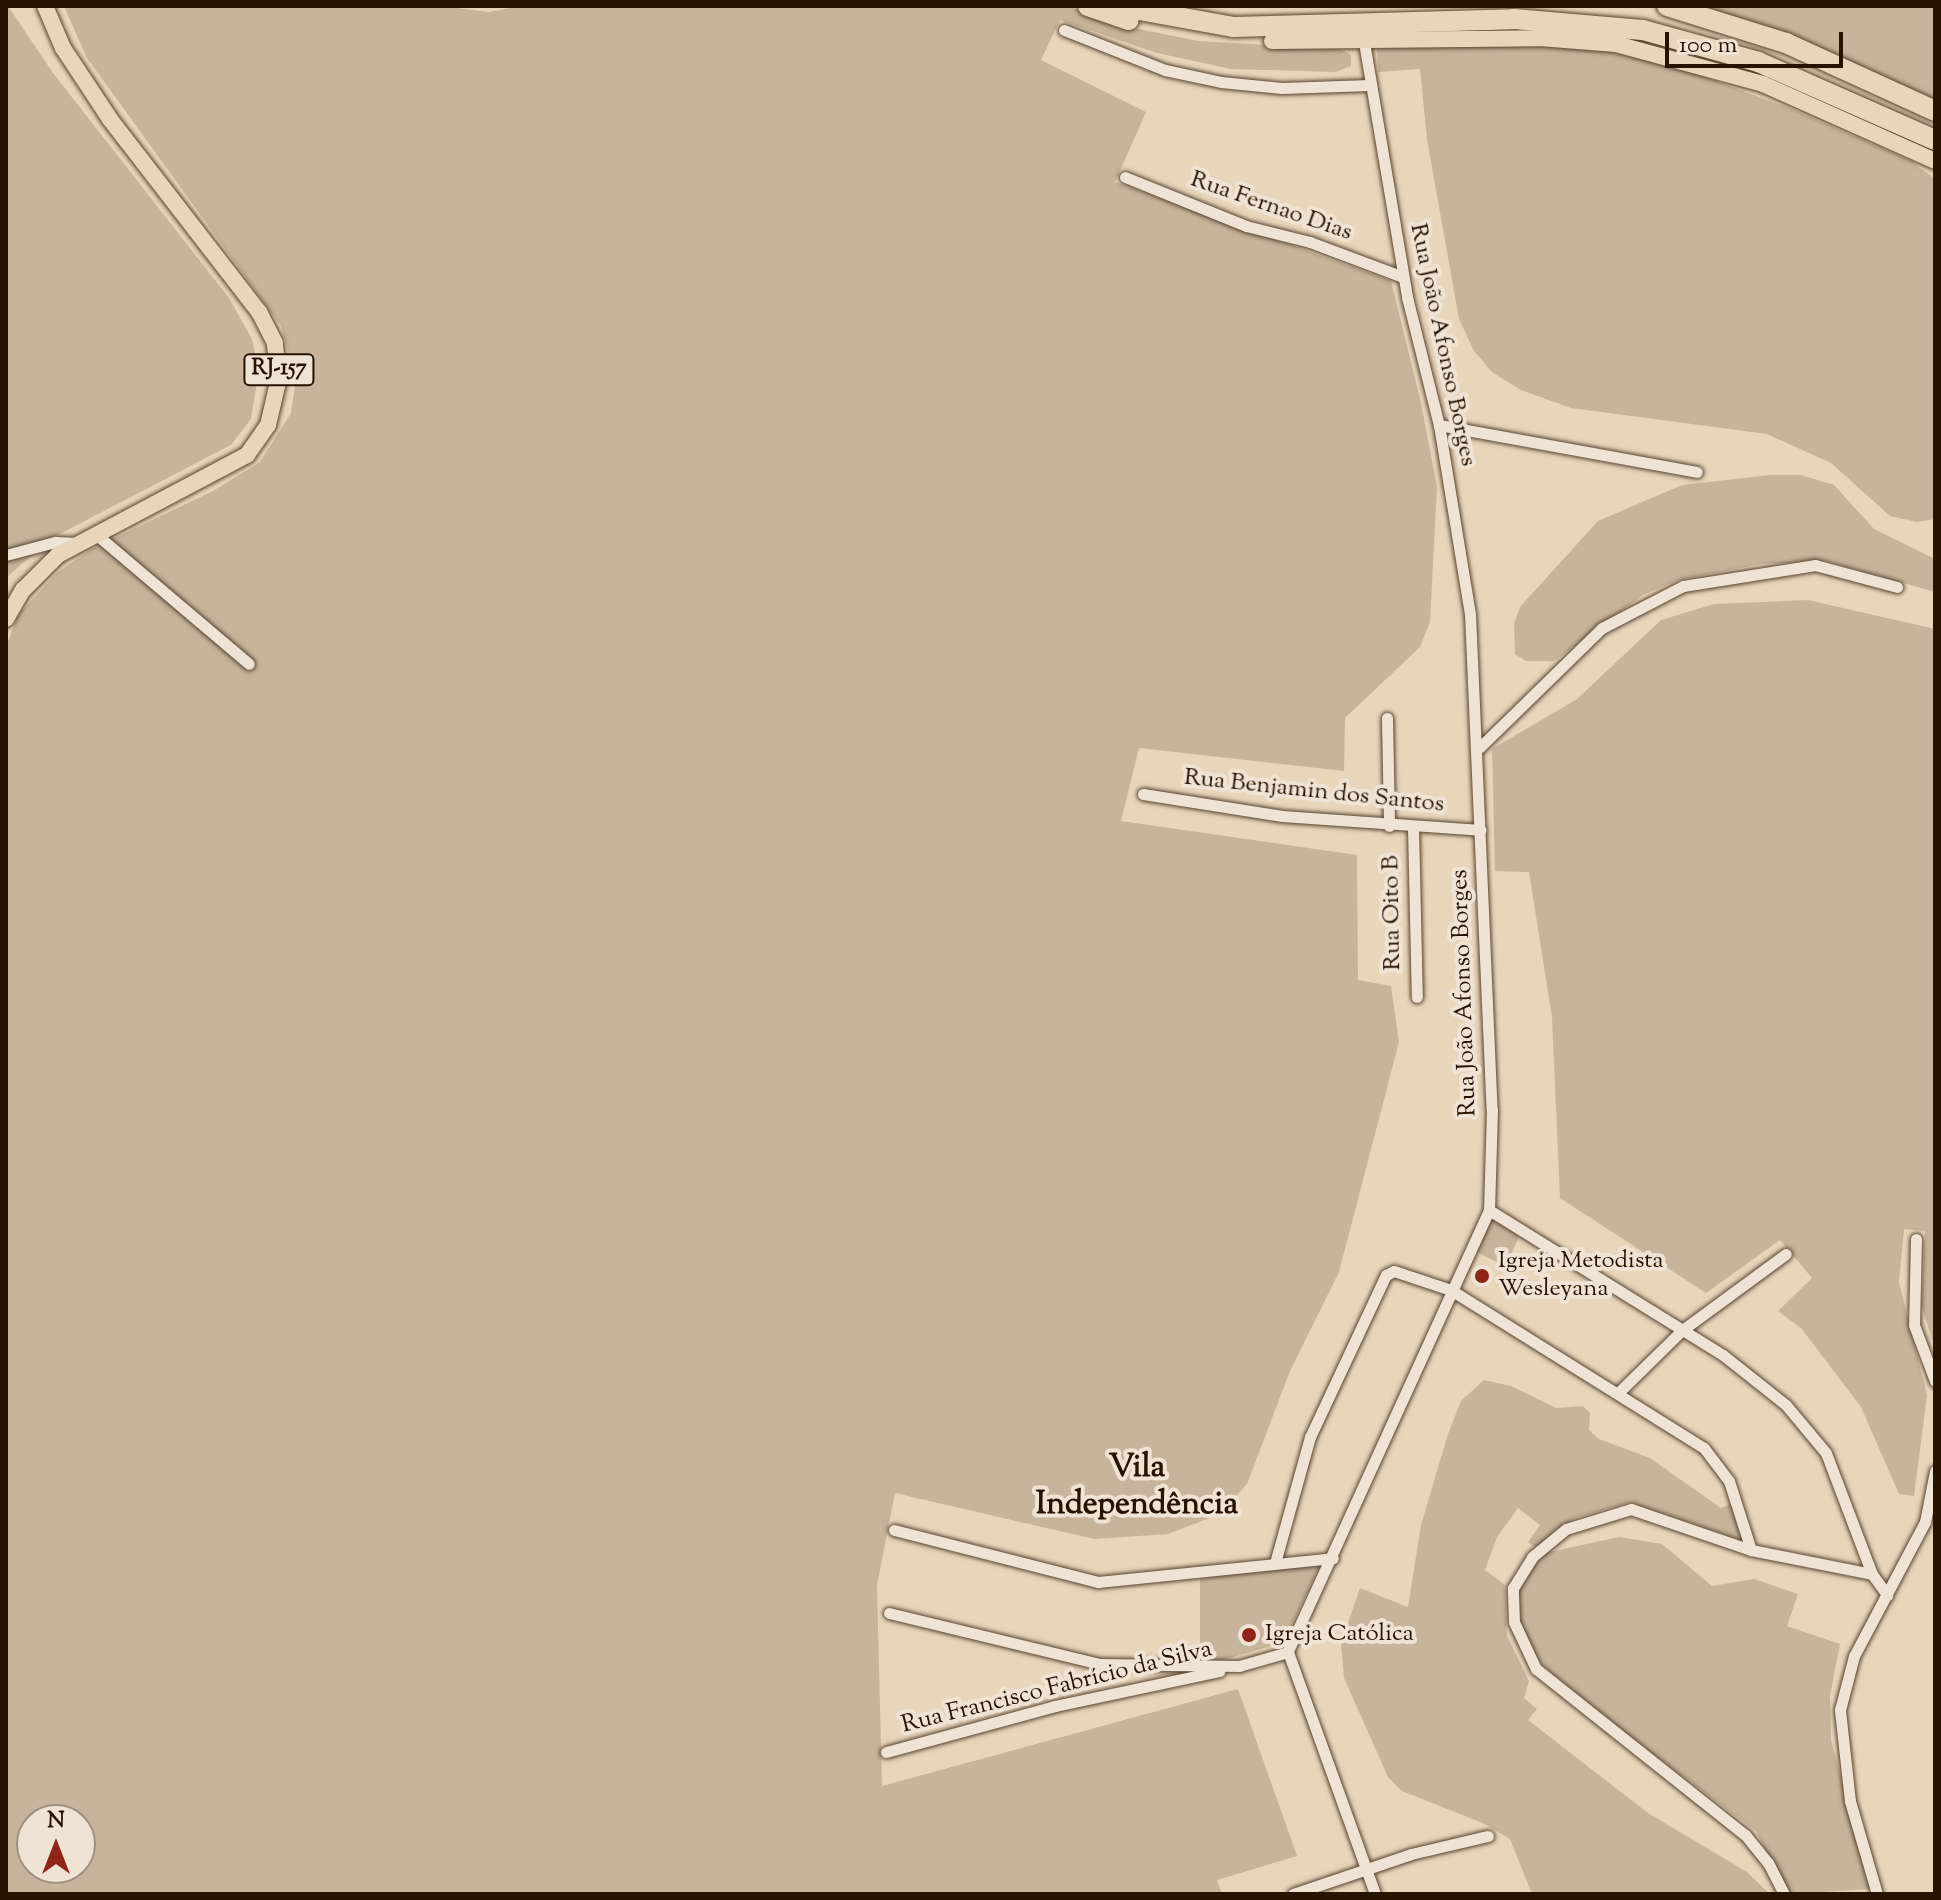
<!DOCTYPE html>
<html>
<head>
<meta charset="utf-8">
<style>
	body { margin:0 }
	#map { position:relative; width:1941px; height:1900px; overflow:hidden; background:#e7d5bc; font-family:"Sorts Mill Goudy",serif }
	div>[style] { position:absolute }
	.green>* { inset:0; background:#c6b49c }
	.roads { filter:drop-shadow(0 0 2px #56442f) drop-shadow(0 0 2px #56442f) }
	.minor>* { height:11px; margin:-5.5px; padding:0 5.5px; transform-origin:5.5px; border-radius:5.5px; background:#efe4d3 }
	.primary>* { height:16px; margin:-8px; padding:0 8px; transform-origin:8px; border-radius:8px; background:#e7d5bc }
	.motorway>* { height:20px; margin:-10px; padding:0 10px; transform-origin:10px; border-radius:10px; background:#e7d5bc }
	.dots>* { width:22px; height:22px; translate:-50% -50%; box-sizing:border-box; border:4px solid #efe4d3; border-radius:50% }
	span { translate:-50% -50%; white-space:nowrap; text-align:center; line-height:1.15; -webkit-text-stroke:8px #efe4d3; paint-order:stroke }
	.shield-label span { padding:2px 6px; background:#efe4d3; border:2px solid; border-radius:6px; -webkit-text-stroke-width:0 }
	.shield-label { font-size:22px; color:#261400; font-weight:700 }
	.street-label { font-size:24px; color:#261400 }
	.poi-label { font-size:24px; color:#261400 }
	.left { translate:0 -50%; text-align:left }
	.district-label { font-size:32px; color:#261400; font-weight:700 }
	.frame { position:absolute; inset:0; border:8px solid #261400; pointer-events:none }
	.north { position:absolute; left:16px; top:1804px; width:80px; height:80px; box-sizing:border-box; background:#efe4d3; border:2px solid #9f917f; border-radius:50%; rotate:0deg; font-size:22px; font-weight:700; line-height:32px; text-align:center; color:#261400 }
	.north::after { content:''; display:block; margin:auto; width:28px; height:36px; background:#8f2418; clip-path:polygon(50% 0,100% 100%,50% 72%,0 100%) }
	.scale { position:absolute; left:1665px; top:32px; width:178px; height:36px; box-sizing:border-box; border:4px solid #261400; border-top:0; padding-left:10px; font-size:24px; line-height:28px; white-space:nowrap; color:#261400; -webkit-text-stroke:6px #efe4d3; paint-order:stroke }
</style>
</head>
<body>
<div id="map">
	<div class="green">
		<div style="clip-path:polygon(8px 6px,53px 73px,229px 298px,252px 339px,259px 370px,251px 419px,231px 445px,50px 539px,6px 578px)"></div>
		<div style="clip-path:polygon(evenodd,64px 6px,440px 6px,489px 12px,520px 6px,1067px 6px,1134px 28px,1198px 41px,1341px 49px,1351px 55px,1351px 66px,1336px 72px,1231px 69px,1157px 53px,1060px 20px,1041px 60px,1146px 112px,1115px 182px,1391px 281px,1421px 403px,1437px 487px,1430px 622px,1420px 647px,1345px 718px,1344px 771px,1139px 748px,1121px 821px,1357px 855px,1358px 980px,1391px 986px,1399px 1042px,1339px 1272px,1290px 1371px,1247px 1484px,1220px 1514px,1168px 1534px,1094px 1539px,895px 1493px,877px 1585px,882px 1786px,1238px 1689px,1297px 1856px,1217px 1880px,1222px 1894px,6px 1894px,6px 647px,18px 615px,57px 573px,90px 550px,213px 491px,260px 462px,291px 413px,296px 378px,281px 326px,87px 58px,64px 6px,32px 1820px,80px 1820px,80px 1868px,32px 1868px,32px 1820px)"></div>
		<div style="clip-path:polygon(1693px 6px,1935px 6px,1935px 100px,1839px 56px)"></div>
		<div style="clip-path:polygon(1473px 40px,1603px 50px,1685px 70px,1789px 108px,1911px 161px,1935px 179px,1935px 519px,1917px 522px,1890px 516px,1831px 463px,1767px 434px,1571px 408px,1521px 390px,1492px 372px,1474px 351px,1459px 319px,1427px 139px,1420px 69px,1378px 72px,1377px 45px)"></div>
		<div style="clip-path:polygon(1770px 475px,1801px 475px,1834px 485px,1874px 529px,1935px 559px,1935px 592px,1827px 561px,1761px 564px,1678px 580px,1643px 595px,1554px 661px,1526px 661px,1515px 654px,1514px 624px,1520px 607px,1598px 521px,1682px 485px)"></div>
		<div style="clip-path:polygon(1808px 600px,1935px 629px,1935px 1348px,1922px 1307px,1925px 1231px,1904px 1229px,1899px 1282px,1927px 1395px,1914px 1496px,1899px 1494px,1861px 1407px,1801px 1328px,1778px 1311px,1812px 1278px,1780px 1240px,1706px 1293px,1560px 1198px,1552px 1017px,1529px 872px,1495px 871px,1492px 749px,1577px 699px,1661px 620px,1714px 604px)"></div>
		<div style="clip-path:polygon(1492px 1219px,1519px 1236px,1506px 1267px,1477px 1252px)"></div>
		<div style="clip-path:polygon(1484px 1380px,1511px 1386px,1556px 1408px,1583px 1406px,1590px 1413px,1589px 1430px,1599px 1439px,1650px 1458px,1721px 1508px,1733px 1503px,1744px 1541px,1630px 1502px,1575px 1518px,1535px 1547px,1528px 1542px,1540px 1525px,1518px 1508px,1497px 1537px,1485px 1570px,1505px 1585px,1507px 1636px,1529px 1681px,1524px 1698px,1537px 1709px,1528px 1720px,1648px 1813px,1747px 1872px,1770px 1894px,1532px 1894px,1510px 1839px,1485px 1824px,1402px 1791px,1388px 1777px,1344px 1678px,1341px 1643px,1360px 1588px,1408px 1607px,1421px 1525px,1448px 1434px,1461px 1401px)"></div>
		<div style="clip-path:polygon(1619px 1537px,1662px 1544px,1712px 1586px,1754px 1579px,1798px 1594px,1787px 1626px,1840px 1644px,1830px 1696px,1831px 1740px,1871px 1889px,1788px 1894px,1756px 1831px,1570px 1692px,1537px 1659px,1518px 1618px,1518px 1586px,1545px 1553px)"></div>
		<div style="clip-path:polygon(1321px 1562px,1284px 1642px,1220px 1661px,1200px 1661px,1200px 1579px)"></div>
	</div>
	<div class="roads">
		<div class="minor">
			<div style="left:1064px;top:30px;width:109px;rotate:21.6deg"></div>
			<div style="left:1165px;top:70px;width:57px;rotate:12.1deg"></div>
			<div style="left:1221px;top:82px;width:61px;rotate:5.6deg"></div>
			<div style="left:1282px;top:88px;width:88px;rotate:-2deg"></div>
			<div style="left:1364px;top:42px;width:259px;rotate:80.4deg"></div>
			<div style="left:1407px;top:297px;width:132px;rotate:76deg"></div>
			<div style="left:1439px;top:425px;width:192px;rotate:80.7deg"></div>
			<div style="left:1470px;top:614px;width:496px;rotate:87.5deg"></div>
			<div style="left:1492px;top:1110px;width:100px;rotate:91.7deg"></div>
			<div style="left:1489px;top:1210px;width:486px;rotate:114.5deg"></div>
			<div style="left:1288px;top:1652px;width:257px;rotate:70.2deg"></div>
			<div style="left:1125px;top:177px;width:131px;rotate:22deg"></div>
			<div style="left:1246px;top:226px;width:66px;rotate:14deg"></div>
			<div style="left:1310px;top:242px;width:99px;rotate:20.6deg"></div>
			<div style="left:1439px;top:425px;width:262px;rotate:10.3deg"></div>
			<div style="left:97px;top:535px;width:199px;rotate:40.3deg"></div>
			<div style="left:6px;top:555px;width:51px;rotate:-14.9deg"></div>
			<div style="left:55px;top:542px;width:25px;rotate:2deg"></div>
			<div style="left:1387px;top:718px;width:108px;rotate:88.9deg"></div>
			<div style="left:1480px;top:747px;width:170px;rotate:-44.3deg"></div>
			<div style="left:1602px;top:628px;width:91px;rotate:-27.4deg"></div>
			<div style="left:1683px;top:586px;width:134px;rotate:-9deg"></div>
			<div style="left:1815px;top:565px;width:85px;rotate:15deg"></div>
			<div style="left:1143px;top:794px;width:141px;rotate:9deg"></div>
			<div style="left:1282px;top:816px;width:199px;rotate:4deg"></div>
			<div style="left:1413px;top:827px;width:170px;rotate:88.7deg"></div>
			<div style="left:1489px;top:1210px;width:275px;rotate:31.8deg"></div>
			<div style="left:1723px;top:1355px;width:80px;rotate:38.4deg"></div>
			<div style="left:1786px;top:1405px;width:62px;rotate:50.2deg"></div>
			<div style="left:1826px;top:1453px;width:129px;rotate:69.2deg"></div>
			<div style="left:1916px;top:1239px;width:86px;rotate:91.3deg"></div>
			<div style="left:1914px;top:1325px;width:60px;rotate:69.4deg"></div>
			<div style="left:1618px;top:1393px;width:88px;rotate:-44.5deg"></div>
			<div style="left:1681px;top:1331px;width:130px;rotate:-36.3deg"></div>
			<div style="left:894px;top:1530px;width:211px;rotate:14.3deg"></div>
			<div style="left:1098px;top:1582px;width:236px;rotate:-5.8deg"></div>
			<div style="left:1275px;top:1563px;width:131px;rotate:-74.5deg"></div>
			<div style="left:1310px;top:1437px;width:179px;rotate:-64.9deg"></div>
			<div style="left:1386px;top:1275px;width:9px;rotate:-27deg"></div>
			<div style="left:1394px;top:1271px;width:60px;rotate:18.4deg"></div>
			<div style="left:1451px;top:1290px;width:298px;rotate:32deg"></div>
			<div style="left:1704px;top:1448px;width:41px;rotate:52.9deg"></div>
			<div style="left:1729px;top:1481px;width:72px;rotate:72.3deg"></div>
			<div style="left:889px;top:1613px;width:217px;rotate:13.6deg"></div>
			<div style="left:1100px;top:1664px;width:139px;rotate:0.8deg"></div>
			<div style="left:1239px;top:1666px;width:51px;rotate:-15.9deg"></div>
			<div style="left:886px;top:1752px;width:175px;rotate:-15.2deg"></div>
			<div style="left:1055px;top:1706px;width:168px;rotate:-12deg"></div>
			<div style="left:1293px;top:1894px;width:125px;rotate:-18.7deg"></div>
			<div style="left:1411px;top:1854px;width:79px;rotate:-13.2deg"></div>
			<div style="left:1784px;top:1894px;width:35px;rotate:-117deg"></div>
			<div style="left:1768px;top:1863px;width:36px;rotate:-129deg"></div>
			<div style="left:1745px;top:1835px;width:267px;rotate:-141.5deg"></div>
			<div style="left:1536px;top:1669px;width:52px;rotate:-115.1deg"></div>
			<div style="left:1514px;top:1622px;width:34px;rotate:-92deg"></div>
			<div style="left:1513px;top:1588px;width:36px;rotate:-58deg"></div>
			<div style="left:1532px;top:1557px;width:44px;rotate:-39.5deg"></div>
			<div style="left:1566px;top:1529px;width:68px;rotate:-17.1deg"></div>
			<div style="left:1631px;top:1509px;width:127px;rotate:18.9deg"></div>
			<div style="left:1751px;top:1550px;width:123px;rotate:11.2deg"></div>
			<div style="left:1872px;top:1574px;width:26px;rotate:54deg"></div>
			<div style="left:1877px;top:1894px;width:97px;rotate:-106.2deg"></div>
			<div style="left:1850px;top:1801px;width:92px;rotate:-96.3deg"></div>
			<div style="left:1840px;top:1710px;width:56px;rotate:-75.5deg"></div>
			<div style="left:1854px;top:1656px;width:152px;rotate:-62.1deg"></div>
			<div style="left:1925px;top:1522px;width:52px;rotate:-78.9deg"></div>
		</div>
		<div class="primary">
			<div style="left:1272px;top:41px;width:268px;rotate:-0.6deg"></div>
			<div style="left:1540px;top:38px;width:76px;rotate:4.5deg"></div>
			<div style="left:1616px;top:44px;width:152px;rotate:15.2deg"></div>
			<div style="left:1763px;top:84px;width:188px;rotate:24.1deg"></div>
			<div style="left:6px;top:619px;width:34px;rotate:-60deg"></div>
			<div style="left:23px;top:590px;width:49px;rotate:-45deg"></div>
			<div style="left:58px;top:555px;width:214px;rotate:-27.9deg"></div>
			<div style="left:247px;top:455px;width:37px;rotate:-55deg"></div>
			<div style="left:268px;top:425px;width:48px;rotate:-76.8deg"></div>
			<div style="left:279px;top:378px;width:35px;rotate:-97deg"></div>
			<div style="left:275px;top:343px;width:35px;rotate:-117deg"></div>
			<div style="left:259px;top:312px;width:244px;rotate:-127.7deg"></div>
			<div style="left:110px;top:119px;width:85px;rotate:-123.5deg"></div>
			<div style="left:63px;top:48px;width:46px;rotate:-113.2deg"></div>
		</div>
		<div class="motorway">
			<div style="left:1088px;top:6px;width:43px;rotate:18.9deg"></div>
			<div style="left:1117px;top:6px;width:119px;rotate:10.2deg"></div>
			<div style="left:1234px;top:27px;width:280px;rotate:-1.6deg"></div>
			<div style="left:1514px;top:19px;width:129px;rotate:4.9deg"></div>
			<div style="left:1643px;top:30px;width:119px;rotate:15.5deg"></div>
			<div style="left:1758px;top:62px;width:193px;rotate:23.8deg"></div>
			<div style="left:1667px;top:6px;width:125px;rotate:17.3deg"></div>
			<div style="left:1786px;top:43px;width:164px;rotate:24.5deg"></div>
		</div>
	</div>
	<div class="dots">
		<div style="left:1482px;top:1276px;background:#8f2418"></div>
		<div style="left:1249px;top:1635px;background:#8f2418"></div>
	</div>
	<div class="shield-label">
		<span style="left:279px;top:370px">RJ-157</span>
	</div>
	<div class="street-label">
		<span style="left:1271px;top:207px;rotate:19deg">Rua Fernao Dias</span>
		<span style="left:1442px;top:345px;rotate:78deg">Rua João Afonso Borges</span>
		<span style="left:1314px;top:792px;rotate:6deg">Rua Benjamin dos Santos</span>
		<span style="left:1393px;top:913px;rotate:-91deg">Rua Oito B</span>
		<span style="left:1465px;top:993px;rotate:-92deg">Rua João Afonso Borges</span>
		<span style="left:1057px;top:1688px;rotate:-14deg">Rua Francisco Fabrício da Silva</span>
	</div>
	<div class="poi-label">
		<span class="left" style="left:1498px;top:1276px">Igreja Metodista<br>Wesleyana</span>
		<span class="left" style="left:1265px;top:1635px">Igreja Católica</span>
	</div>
	<div class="district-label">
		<span style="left:1137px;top:1487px">Vila<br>Independência</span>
	</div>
	<div class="frame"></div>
	<div class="north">N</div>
	<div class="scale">100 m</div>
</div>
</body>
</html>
